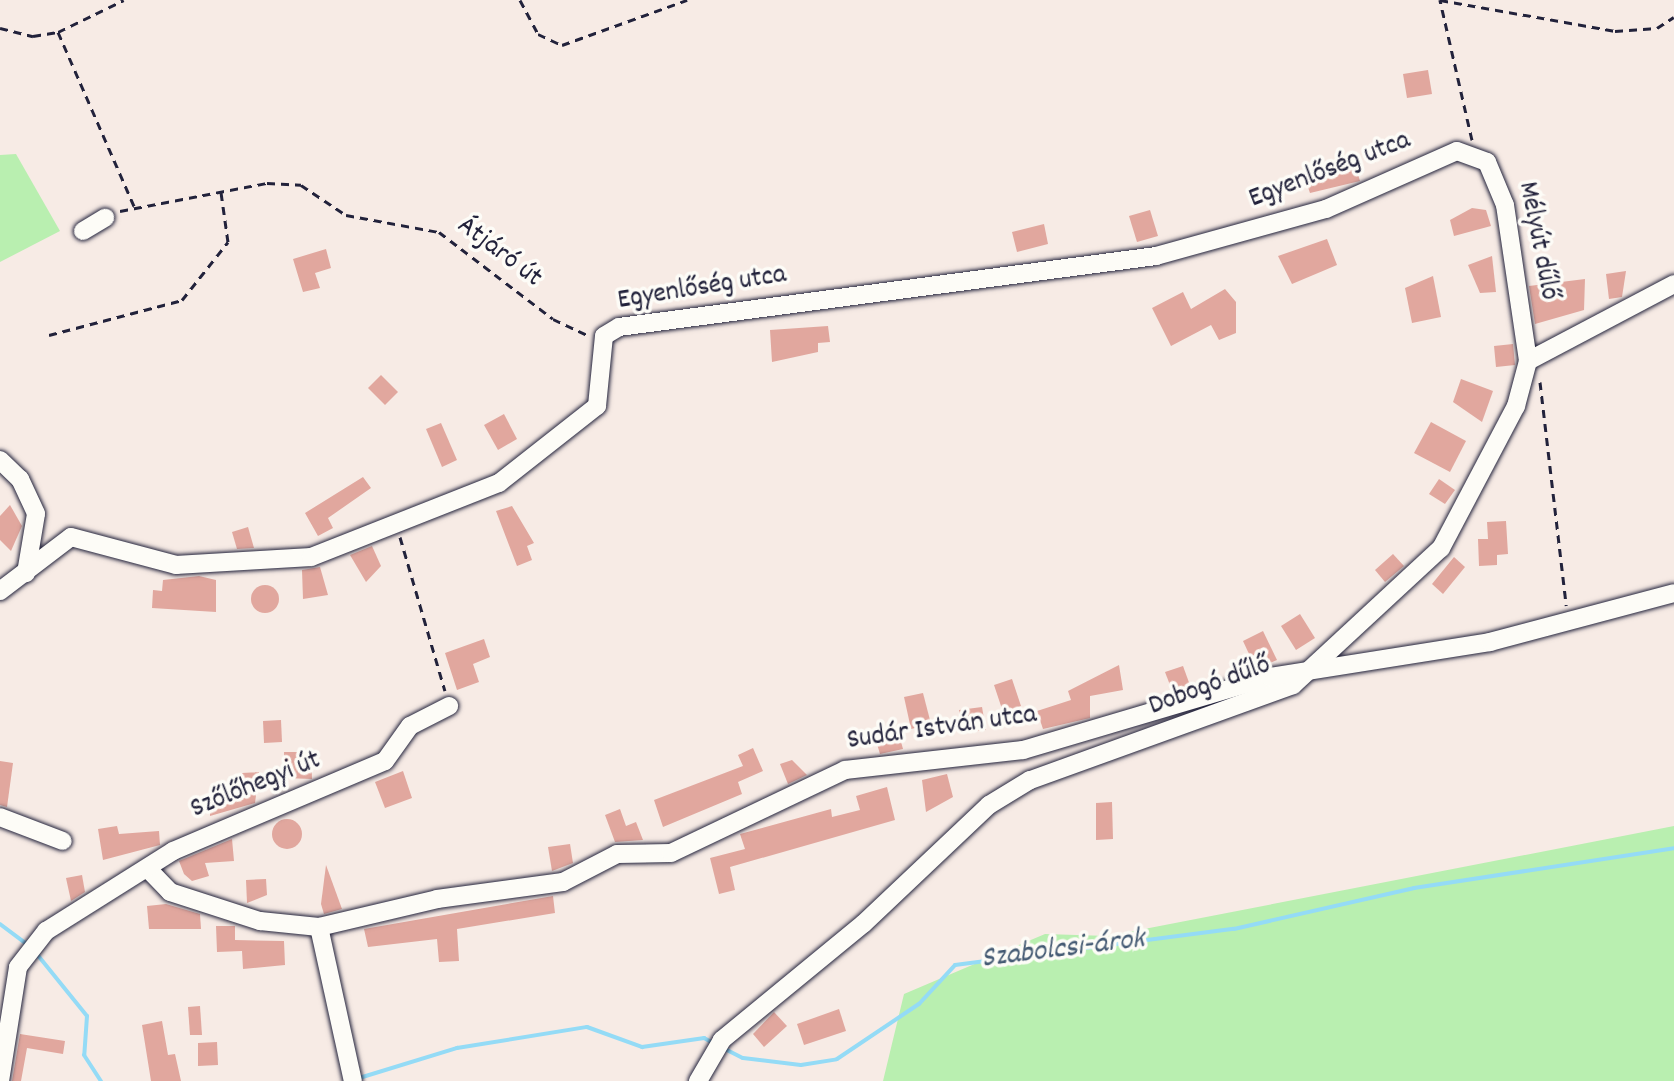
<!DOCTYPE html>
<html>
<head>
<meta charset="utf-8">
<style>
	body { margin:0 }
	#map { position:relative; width:1674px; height:1081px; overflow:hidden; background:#f7ebe5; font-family:Dekko,sans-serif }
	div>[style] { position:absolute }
	.green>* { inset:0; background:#b9efb0 }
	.stream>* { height:4px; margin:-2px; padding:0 2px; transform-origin:2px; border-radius:2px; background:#94dbf6 }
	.building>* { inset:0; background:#e1a79e }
	.round { border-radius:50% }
	.path>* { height:3px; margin-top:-1.5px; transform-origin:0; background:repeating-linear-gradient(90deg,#22223b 0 8px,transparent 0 14px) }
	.roads { filter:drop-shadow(0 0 2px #22223b) drop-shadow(0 0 2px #22223b) }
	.minor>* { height:18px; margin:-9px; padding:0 9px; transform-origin:9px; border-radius:9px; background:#fdfcf7 }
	span { translate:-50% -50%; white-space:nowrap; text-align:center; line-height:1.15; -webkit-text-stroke:7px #fdfcf7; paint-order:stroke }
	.street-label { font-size:28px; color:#22223b }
	.water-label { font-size:30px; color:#445a73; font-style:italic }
</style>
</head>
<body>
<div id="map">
	<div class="green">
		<div style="clip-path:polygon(16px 154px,60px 231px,0 262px,0 155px)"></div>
		<div style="clip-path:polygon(1674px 826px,1674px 1081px,883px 1081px,904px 994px,1045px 934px,1108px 936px)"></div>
	</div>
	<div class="stream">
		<div style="left:0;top:924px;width:34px;rotate:37deg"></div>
		<div style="left:36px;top:953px;width:81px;rotate:51deg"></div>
		<div style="left:87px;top:1016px;width:39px;rotate:94deg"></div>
		<div style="left:84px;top:1055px;width:31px;rotate:57deg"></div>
		<div style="left:723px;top:1048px;width:22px;rotate:27deg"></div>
		<div style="left:743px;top:1058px;width:58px;rotate:6.9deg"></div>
		<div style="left:801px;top:1065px;width:36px;rotate:-9deg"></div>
		<div style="left:837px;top:1059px;width:99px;rotate:-33.9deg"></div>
		<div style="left:919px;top:1004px;width:53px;rotate:-47.3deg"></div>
		<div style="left:955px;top:965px;width:281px;rotate:-7.4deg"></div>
		<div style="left:1234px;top:929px;width:185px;rotate:-12.8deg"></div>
		<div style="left:1414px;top:888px;width:263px;rotate:-8.7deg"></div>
		<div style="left:356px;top:1079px;width:106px;rotate:-17.1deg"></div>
		<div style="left:457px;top:1048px;width:132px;rotate:-9.2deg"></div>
		<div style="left:587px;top:1027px;width:59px;rotate:20deg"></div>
		<div style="left:642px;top:1047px;width:63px;rotate:-8.3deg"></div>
		<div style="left:704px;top:1038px;width:13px;rotate:29deg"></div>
	</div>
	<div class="building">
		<div style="clip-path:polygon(1428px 70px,1432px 94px,1407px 98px,1403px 74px)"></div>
		<div style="clip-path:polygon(1353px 158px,1360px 181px,1310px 193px,1303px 173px)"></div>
		<div style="clip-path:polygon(1472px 208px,1486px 210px,1491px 226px,1454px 236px,1450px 220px)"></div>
		<div style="clip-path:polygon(1150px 210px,1158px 236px,1137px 242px,1129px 216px)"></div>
		<div style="clip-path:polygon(1044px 224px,1048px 244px,1017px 252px,1012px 232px)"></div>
		<div style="clip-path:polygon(1327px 239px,1337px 265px,1292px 284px,1278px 256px)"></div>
		<div style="clip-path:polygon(326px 249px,331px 268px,315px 273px,320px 288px,303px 292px,293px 259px)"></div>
		<div style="clip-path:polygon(1492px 256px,1496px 292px,1480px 293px,1468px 265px)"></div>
		<div style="clip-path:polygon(1626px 271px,1622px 297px,1609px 299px,1606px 274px)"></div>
		<div style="clip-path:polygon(1433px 276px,1441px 317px,1412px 323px,1405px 288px)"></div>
		<div style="clip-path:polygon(1585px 279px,1584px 310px,1535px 324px,1529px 286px)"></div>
		<div style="clip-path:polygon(1225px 289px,1236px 302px,1236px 333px,1219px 340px,1211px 325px,1171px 346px,1152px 308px,1183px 292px,1191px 309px)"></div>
		<div style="clip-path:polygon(828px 326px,830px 342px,818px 343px,818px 352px,772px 362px,770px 330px)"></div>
		<div style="clip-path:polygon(1513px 344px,1515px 365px,1496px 367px,1494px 346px)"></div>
		<div style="clip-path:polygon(381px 375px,398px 392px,385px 405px,368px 388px)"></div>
		<div style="clip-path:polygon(1461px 379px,1493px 391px,1482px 422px,1453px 402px)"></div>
		<div style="clip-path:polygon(504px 414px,517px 439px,498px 450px,484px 425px)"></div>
		<div style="clip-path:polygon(1431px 422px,1466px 441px,1450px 472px,1414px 453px)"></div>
		<div style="clip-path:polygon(441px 423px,457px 460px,442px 467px,426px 429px)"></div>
		<div style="clip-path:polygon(363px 477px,371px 488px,328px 518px,333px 528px,318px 536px,305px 513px)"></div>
		<div style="clip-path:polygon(1439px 479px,1455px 490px,1445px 504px,1429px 494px)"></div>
		<div style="clip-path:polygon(10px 505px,22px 526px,11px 551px,0 540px,0 516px)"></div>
		<div style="clip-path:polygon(512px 506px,534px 543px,527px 546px,532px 560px,517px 566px,496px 511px)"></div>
		<div style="clip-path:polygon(1506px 521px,1508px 554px,1497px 555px,1497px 565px,1479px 566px,1478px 539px,1488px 539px,1487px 522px)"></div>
		<div style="clip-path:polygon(248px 527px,254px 548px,237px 549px,232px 532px)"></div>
		<div style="clip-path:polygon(372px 546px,381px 566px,366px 582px,350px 555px)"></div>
		<div style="clip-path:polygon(1393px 554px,1404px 566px,1385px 582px,1375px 570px)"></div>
		<div style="clip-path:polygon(1454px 557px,1465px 567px,1443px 594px,1432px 584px)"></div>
		<div style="clip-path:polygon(320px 567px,328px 595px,303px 599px,302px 570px)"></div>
		<div style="clip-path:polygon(199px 576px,216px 580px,216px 612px,152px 608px,153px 590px,162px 591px,163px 580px)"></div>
		<div class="round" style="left:251px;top:585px;width:28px;height:28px"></div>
		<div style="clip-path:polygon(1300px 614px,1315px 638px,1296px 650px,1281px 626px)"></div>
		<div style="clip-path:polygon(1263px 631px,1277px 660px,1256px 669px,1243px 641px)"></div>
		<div style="clip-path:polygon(484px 639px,490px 657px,473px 664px,479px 682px,457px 690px,445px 653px)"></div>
		<div style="clip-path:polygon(1119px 665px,1123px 690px,1090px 696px,1090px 718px,1043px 729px,1037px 711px,1071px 700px,1068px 691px)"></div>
		<div style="clip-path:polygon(1183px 666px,1191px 688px,1173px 693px,1165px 672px)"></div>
		<div style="clip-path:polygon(1012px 679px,1021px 706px,1003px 712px,994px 685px)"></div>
		<div style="clip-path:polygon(923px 693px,931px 724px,911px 729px,904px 697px)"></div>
		<div style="clip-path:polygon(982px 707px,986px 730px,962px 733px,959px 710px)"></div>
		<div style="clip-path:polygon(281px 720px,282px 742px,264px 743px,263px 721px)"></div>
		<div style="clip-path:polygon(897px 727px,903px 749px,880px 754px,874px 734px)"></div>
		<div style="clip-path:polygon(753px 748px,763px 771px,738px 782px,742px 794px,663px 827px,654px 800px,743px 766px,738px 755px)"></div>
		<div style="clip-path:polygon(284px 752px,311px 752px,312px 779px,285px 778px)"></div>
		<div style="clip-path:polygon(792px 760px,807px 775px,788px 784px,780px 764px)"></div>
		<div style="clip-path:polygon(0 761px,13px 763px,7px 807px,0 805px)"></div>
		<div style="clip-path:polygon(403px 771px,412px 798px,385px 808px,375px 782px)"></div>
		<div style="clip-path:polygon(259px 772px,255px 803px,210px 816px,210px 786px,242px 787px,242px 773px)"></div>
		<div style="clip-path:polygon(947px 774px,953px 797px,926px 812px,922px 780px)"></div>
		<div style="clip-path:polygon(887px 787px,895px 820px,730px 867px,735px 890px,719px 894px,710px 858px,745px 849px,740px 834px,831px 809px,832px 817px,860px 810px,856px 796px)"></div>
		<div style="clip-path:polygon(1112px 802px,1113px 839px,1096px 840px,1096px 803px)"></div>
		<div style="clip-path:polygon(620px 809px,626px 826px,636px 822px,643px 840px,615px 842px,605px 815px)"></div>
		<div class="round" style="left:272px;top:819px;width:30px;height:30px"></div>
		<div style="clip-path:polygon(117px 826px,119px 834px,159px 831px,160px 845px,103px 860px,98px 829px)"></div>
		<div style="clip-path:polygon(232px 839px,234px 861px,205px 863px,209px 876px,192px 881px,184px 874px,179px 861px)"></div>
		<div style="clip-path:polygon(570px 844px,573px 863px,552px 871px,548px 847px)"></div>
		<div style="clip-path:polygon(326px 865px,342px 909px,324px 914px,321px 904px)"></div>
		<div style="clip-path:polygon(82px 875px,85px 892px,71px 901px,66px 878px)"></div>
		<div style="clip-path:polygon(266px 879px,267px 895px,247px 903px,246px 880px)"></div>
		<div style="clip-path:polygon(553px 896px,555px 913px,457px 929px,459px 961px,439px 962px,437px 939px,368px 947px,364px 929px)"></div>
		<div style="clip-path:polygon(166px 904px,200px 914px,201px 929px,149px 929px,147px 906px)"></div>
		<div style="clip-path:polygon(216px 926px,235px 926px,235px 940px,284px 941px,285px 965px,243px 969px,242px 951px,217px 952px)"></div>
		<div style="clip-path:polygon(200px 1006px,202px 1035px,190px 1035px,188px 1007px)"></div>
		<div style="clip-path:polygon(839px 1009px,846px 1031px,804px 1045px,797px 1024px)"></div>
		<div style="clip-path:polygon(774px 1012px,787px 1026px,764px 1047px,753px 1034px)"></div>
		<div style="clip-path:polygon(162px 1021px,168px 1055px,175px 1054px,181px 1081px,151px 1081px,142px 1025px)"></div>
		<div style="clip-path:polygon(20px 1034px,65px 1041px,63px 1054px,27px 1048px,21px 1081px,12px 1081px)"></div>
		<div style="clip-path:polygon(217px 1042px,218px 1065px,198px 1066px,198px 1043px)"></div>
	</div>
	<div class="path">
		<div style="left:520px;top:0;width:38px;rotate:62deg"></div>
		<div style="left:538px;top:34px;width:26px;rotate:25deg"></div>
		<div style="left:562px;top:45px;width:133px;rotate:-19.8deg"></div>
		<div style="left:0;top:28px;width:34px;rotate:14deg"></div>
		<div style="left:33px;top:36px;width:25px;rotate:-9deg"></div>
		<div style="left:58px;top:32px;width:73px;rotate:-25.9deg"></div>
		<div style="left:58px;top:32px;width:190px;rotate:66.4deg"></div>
		<div style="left:1472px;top:140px;width:144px;rotate:-102.9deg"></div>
		<div style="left:1440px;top:0;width:178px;rotate:10deg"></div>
		<div style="left:1615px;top:31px;width:42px;rotate:-4.1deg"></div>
		<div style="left:1657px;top:28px;width:20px;rotate:-33deg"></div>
		<div style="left:120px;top:211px;width:150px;rotate:-10.8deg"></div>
		<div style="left:267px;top:183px;width:34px;rotate:3deg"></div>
		<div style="left:301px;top:185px;width:54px;rotate:33.7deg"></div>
		<div style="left:346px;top:215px;width:95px;rotate:10.4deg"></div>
		<div style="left:439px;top:232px;width:143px;rotate:37.3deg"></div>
		<div style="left:553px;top:319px;width:38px;rotate:25deg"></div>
		<div style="left:49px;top:335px;width:138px;rotate:-14.7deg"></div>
		<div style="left:182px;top:300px;width:74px;rotate:-51.6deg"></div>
		<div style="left:228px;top:242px;width:50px;rotate:-98deg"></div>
		<div style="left:1540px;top:382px;width:225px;rotate:83.3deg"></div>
		<div style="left:400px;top:537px;width:160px;rotate:73.7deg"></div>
	</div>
	<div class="roads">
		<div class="minor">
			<div style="left:83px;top:231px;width:26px;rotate:-31deg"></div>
			<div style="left:1528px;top:361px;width:165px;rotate:-27.8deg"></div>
			<div style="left:0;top:460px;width:28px;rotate:44deg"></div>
			<div style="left:20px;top:479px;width:38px;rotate:65deg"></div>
			<div style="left:36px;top:514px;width:60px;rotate:99.6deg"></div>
			<div style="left:0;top:591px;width:89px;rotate:-37.3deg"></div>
			<div style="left:71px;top:537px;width:109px;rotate:14.9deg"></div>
			<div style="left:176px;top:565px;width:135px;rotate:-3.4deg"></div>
			<div style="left:311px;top:557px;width:202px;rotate:-21.5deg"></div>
			<div style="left:499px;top:483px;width:125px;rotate:-38.2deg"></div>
			<div style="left:597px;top:406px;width:70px;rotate:-84.3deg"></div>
			<div style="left:604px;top:336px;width:17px;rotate:-31deg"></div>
			<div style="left:619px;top:327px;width:542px;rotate:-7.53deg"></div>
			<div style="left:1156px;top:256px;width:176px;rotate:-15.5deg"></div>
			<div style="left:1326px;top:209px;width:143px;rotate:-23.9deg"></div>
			<div style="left:1457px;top:151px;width:32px;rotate:20deg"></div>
			<div style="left:1487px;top:162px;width:47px;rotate:67.3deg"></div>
			<div style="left:1505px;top:205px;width:158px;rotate:81.6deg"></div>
			<div style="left:1528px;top:361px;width:47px;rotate:104.9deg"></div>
			<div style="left:1516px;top:406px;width:161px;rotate:117.8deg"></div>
			<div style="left:1441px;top:548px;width:202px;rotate:137.2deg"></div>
			<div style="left:1293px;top:685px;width:280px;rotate:160.1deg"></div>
			<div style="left:1030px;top:780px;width:48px;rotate:148.6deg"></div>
			<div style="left:989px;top:805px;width:173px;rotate:136.6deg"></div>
			<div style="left:863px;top:924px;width:183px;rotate:140.6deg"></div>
			<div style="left:722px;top:1040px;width:48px;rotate:120.3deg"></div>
			<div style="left:0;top:817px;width:67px;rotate:20.9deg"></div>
			<div style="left:148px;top:869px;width:32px;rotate:46deg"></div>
			<div style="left:170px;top:892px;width:95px;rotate:17.9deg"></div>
			<div style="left:260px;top:921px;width:59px;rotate:5.8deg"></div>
			<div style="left:319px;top:927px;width:121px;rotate:-13.3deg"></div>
			<div style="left:437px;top:899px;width:127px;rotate:-7.7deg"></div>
			<div style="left:563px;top:882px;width:61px;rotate:-27.4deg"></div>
			<div style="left:617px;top:854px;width:54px;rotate:-1.1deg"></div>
			<div style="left:671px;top:853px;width:193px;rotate:-25.5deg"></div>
			<div style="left:845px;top:770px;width:179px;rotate:-6.4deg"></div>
			<div style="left:1023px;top:750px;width:258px;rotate:-16.5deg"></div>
			<div style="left:1270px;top:677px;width:223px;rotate:-9deg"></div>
			<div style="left:1490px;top:642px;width:190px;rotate:-14.9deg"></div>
			<div style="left:319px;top:927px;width:158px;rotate:77.6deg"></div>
			<div style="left:0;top:1081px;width:115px;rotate:-81deg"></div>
			<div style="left:18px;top:967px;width:46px;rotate:-52.1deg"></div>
			<div style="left:46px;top:931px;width:150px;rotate:-32.2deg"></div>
			<div style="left:173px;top:851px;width:230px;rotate:-23deg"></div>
			<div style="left:385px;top:761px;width:43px;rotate:-54.5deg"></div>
			<div style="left:410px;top:726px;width:44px;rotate:-27.1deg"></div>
		</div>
	</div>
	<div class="street-label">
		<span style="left:1330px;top:171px;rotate:-21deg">Egyenlőség utca</span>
		<span style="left:1537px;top:241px;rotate:79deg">Mélyút dűlő</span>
		<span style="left:499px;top:253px;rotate:37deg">Átjáró út</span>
		<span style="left:702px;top:289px;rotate:-9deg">Egyenlőség utca</span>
		<span style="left:1210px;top:687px;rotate:-20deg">Dobogó dűlő</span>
		<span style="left:942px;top:729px;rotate:-8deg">Sudár István utca</span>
		<span style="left:256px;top:786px;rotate:-22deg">Szőlőhegyi út</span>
	</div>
	<div class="water-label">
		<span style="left:1063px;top:951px;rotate:-7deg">Szabolcsi-árok</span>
	</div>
</div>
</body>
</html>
